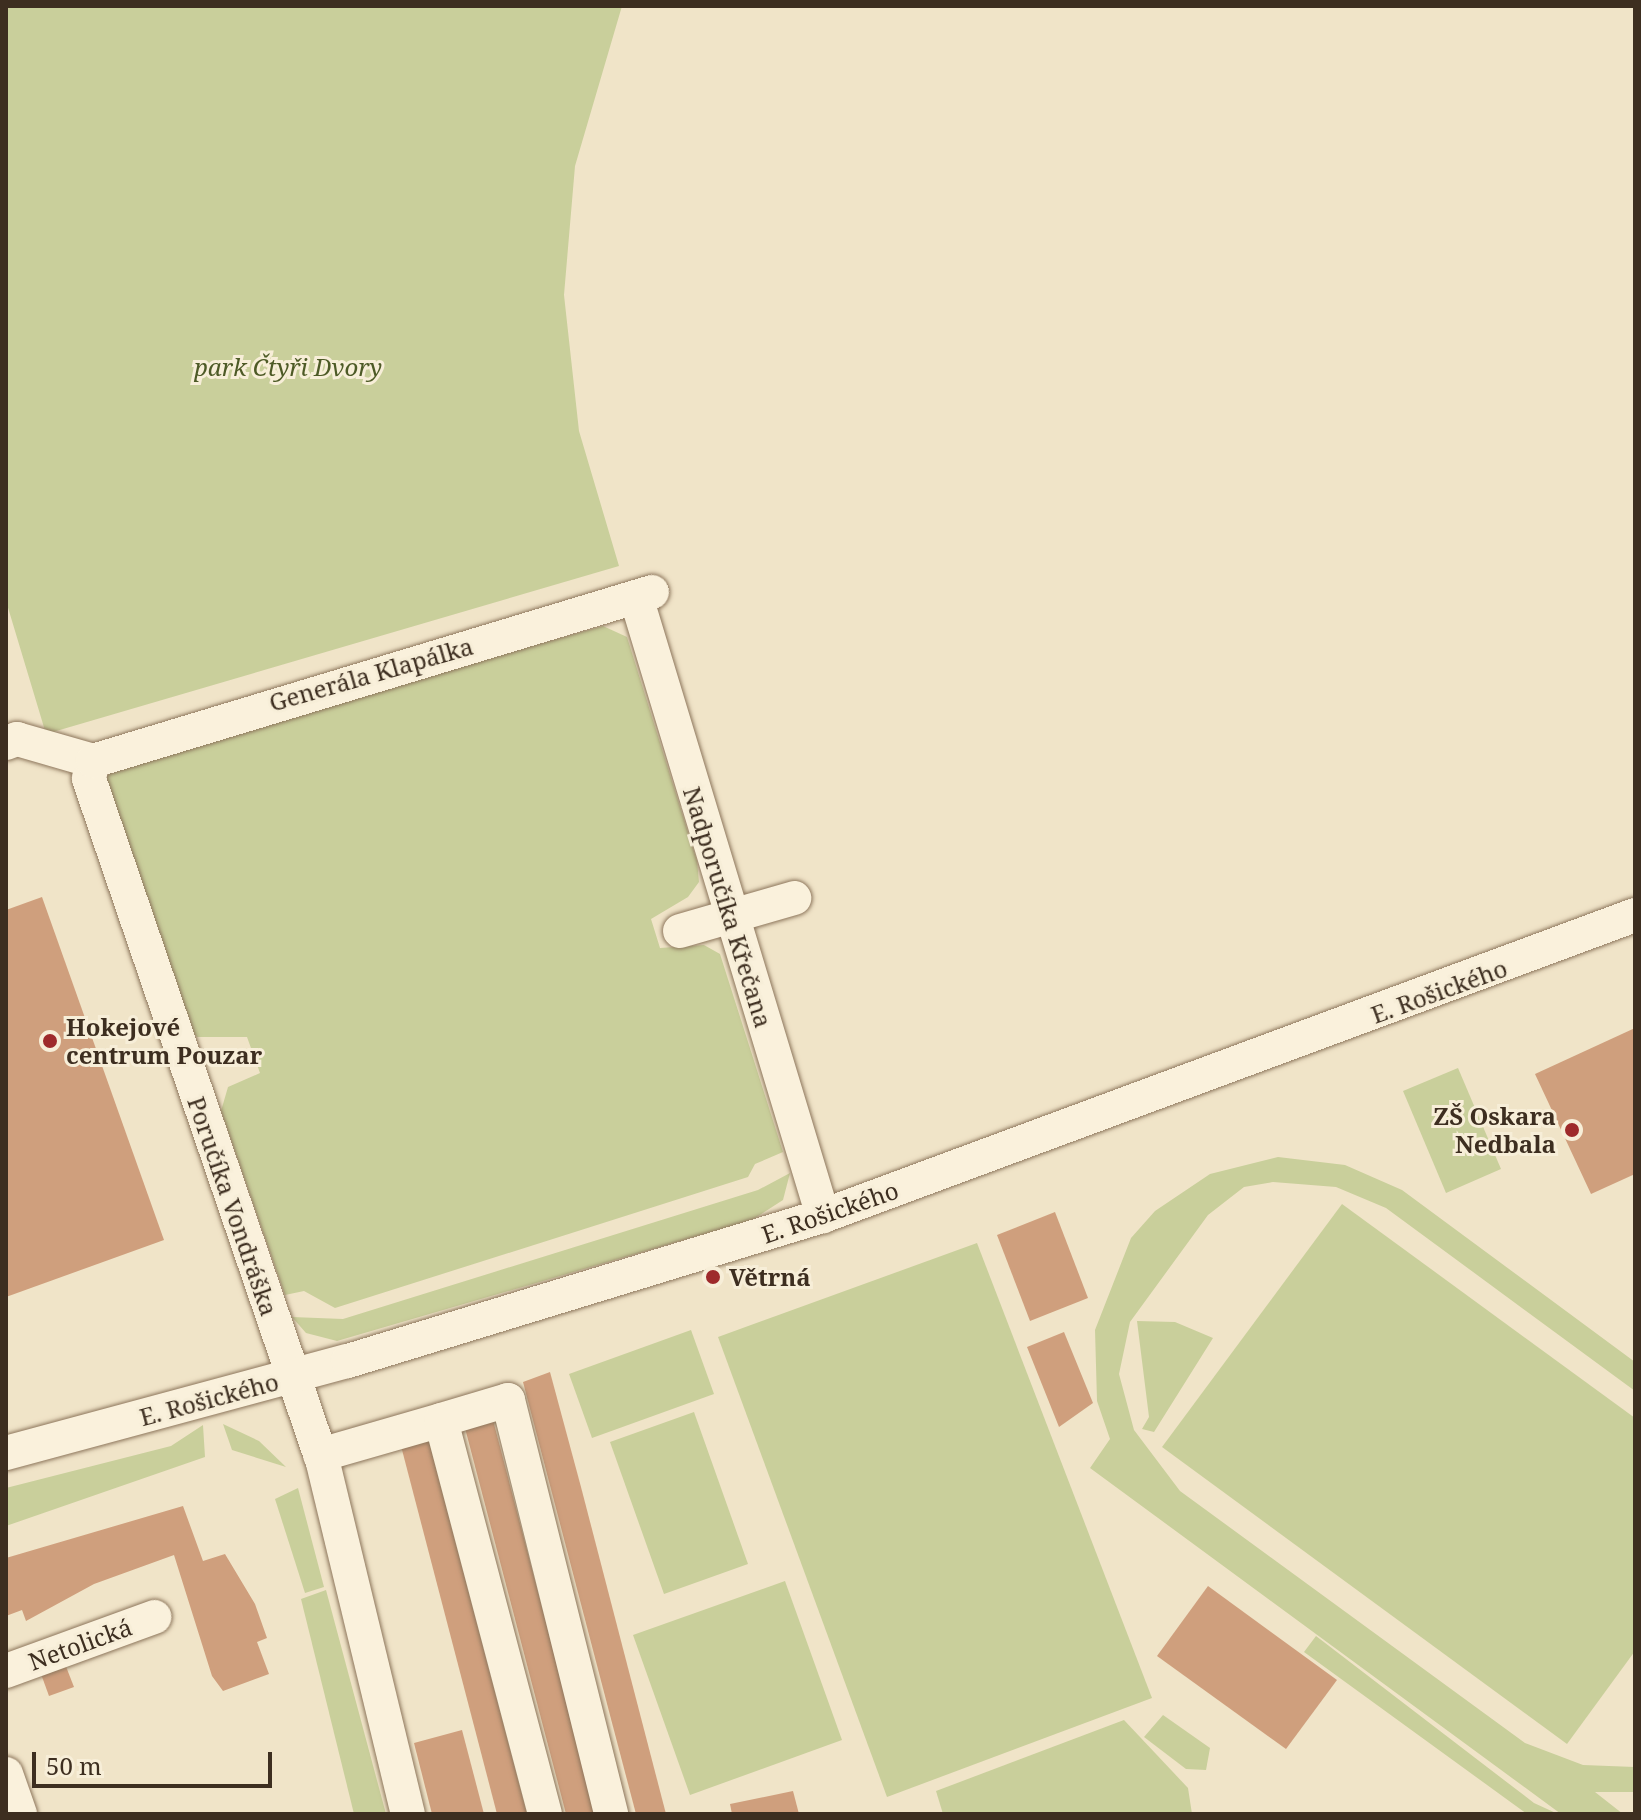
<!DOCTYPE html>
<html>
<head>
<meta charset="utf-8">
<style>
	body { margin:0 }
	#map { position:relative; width:1641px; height:1820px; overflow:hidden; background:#f0e4c8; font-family:"Noto Serif",serif }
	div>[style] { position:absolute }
	.green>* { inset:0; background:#c9cf9b }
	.building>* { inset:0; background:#cf9f7d }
	.roads { filter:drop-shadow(0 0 2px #8d765c) drop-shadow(0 0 2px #8d765c) }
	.minor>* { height:34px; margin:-17px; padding:0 17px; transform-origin:17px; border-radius:17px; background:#faf1dc }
	.dots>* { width:22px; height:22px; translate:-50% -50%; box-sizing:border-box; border:4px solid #f7eed8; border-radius:50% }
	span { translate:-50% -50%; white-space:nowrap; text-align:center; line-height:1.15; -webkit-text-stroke:6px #f7eed8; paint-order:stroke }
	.park-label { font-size:24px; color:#4d5a26; font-style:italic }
	.street-label { font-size:24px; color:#3d2e20 }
	.poi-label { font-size:24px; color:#3d2e20; font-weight:700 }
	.left { translate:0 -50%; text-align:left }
	.right { translate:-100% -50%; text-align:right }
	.frame { position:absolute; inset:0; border:8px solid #3d2e20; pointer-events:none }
	.scale { position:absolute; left:32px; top:1752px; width:240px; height:36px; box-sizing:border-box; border:4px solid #3d2e20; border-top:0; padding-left:10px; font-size:24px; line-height:28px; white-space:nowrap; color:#3d2e20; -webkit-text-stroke:6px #f7eed8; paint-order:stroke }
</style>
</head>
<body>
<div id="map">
	<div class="green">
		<div style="clip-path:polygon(6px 6px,622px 6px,575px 166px,564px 295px,579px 431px,619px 566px,46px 734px,6px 601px)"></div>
		<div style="clip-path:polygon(603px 626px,627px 637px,697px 861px,699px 882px,688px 897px,651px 919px,660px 948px,704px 945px,720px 954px,783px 1152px,755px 1164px,748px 1177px,335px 1308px,304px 1291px,285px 1295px,221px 1111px,228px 1087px,260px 1073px,247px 1037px,197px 1037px,182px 1020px,106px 778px,118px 762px)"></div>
		<div style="clip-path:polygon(1458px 1068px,1501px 1169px,1446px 1193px,1403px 1091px)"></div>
		<div style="clip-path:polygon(1278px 1157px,1345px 1165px,1402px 1190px,1635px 1362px,1635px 1391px,1386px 1208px,1336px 1187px,1273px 1182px,1244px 1187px,1208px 1215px,1130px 1322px,1119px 1374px,1134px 1430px,1180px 1491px,1525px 1743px,1583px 1765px,1635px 1767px,1635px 1792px,1595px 1792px,1623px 1814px,1561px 1814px,1090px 1468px,1110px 1439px,1097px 1401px,1095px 1330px,1131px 1238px,1155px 1211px,1210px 1174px)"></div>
		<div style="clip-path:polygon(790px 1173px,783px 1200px,752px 1220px,337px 1341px,306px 1333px,292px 1317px,343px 1319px,758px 1190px)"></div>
		<div style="clip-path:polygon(1342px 1204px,1635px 1418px,1635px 1651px,1567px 1744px,1162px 1447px)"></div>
		<div style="clip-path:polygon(977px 1243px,1152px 1698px,887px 1797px,718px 1337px)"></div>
		<div style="clip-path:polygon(1137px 1321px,1175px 1322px,1213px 1338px,1154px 1432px,1142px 1429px,1149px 1417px)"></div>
		<div style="clip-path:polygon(691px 1330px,714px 1394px,592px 1438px,569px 1374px)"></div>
		<div style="clip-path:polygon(694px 1412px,748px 1564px,664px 1594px,610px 1442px)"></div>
		<div style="clip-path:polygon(223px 1424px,259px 1441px,286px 1467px,232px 1450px)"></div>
		<div style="clip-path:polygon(203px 1425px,205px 1457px,6px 1526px,6px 1488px,171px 1446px)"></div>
		<div style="clip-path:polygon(298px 1488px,324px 1587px,305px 1593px,275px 1499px)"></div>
		<div style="clip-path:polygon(785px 1581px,842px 1740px,690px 1795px,633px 1635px)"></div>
		<div style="clip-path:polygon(326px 1590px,386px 1814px,354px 1814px,301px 1599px)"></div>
		<div style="clip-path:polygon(1316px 1636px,1534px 1803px,1558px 1814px,1527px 1814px,1304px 1652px)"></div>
		<div style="clip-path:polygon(1163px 1715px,1210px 1748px,1206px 1770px,1186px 1769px,1144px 1737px)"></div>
		<div style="clip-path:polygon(1124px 1720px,1188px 1788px,1192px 1814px,943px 1814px,936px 1791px)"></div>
	</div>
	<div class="building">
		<div style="clip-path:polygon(42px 897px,164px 1240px,6px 1297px,6px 910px)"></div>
		<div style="clip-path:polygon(1635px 1028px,1635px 1174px,1591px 1194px,1535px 1074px)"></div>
		<div style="clip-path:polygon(1055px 1212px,1088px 1298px,1030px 1321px,997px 1235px)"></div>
		<div style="clip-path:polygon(1064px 1332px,1093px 1403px,1059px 1427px,1027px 1347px)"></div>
		<div style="clip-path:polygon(550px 1372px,581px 1487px,666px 1814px,636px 1814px,611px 1719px,523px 1382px)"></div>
		<div style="clip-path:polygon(493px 1420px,596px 1814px,566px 1814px,465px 1428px)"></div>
		<div style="clip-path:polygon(428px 1438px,527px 1814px,497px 1814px,401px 1446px)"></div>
		<div style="clip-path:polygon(183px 1506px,203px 1561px,225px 1554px,255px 1604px,267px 1638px,257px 1642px,269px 1674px,223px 1691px,212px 1676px,174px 1555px,94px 1584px,26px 1621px,22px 1610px,6px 1616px,6px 1558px)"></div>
		<div style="clip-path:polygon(1208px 1586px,1337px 1680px,1286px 1749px,1157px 1656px)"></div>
		<div style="clip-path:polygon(65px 1664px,74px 1687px,49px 1696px,41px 1674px)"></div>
		<div style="clip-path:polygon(462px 1730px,484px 1814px,432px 1814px,414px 1743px)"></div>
		<div style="clip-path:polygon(793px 1791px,799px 1814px,732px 1814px,730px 1804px)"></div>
	</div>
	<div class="roads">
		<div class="minor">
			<div style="left:636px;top:597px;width:647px;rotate:73.19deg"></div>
			<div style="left:6px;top:743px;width:12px;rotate:-20deg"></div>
			<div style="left:17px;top:739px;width:79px;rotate:16.1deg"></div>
			<div style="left:93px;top:761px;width:18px;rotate:103deg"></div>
			<div style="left:89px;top:779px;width:723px;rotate:71.11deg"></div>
			<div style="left:323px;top:1463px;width:361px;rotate:76.4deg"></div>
			<div style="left:93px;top:761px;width:584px;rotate:-16.82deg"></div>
			<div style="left:680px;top:931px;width:119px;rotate:-16.1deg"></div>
			<div style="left:6px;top:1453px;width:354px;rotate:-15.1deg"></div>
			<div style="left:348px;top:1361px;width:497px;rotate:-17deg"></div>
			<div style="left:823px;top:1216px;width:866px;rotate:-20.34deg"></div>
			<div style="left:320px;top:1455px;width:126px;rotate:-16.1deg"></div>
			<div style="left:6px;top:1671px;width:158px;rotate:-20deg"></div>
			<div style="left:6px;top:1774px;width:42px;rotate:70.7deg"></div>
			<div style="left:545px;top:1814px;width:407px;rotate:-104.8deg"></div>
			<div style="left:441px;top:1420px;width:70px;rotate:-16.6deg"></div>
			<div style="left:508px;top:1400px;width:427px;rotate:76deg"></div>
		</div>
	</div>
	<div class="dots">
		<div style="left:50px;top:1041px;background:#9e2a2b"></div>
		<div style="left:1572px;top:1130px;background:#9e2a2b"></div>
		<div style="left:713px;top:1277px;background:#9e2a2b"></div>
	</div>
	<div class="park-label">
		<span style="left:288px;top:367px">park Čtyři Dvory</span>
	</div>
	<div class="street-label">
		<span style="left:371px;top:674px;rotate:-16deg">Generála Klapálka</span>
		<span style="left:728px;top:907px;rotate:73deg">Nadporučíka Křečana</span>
		<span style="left:1439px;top:991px;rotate:-20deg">E. Rošického</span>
		<span style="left:233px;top:1206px;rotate:71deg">Poručíka Vondráška</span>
		<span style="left:830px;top:1212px;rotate:-19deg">E. Rošického</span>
		<span style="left:209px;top:1399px;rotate:-15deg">E. Rošického</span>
		<span style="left:80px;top:1644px;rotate:-20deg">Netolická</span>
	</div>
	<div class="poi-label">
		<span class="left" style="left:66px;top:1041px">Hokejové<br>centrum Pouzar</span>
		<span class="right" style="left:1556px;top:1130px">ZŠ Oskara<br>Nedbala</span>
		<span class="left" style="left:729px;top:1277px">Větrná</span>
	</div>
	<div class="frame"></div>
	<div class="scale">50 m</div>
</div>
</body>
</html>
